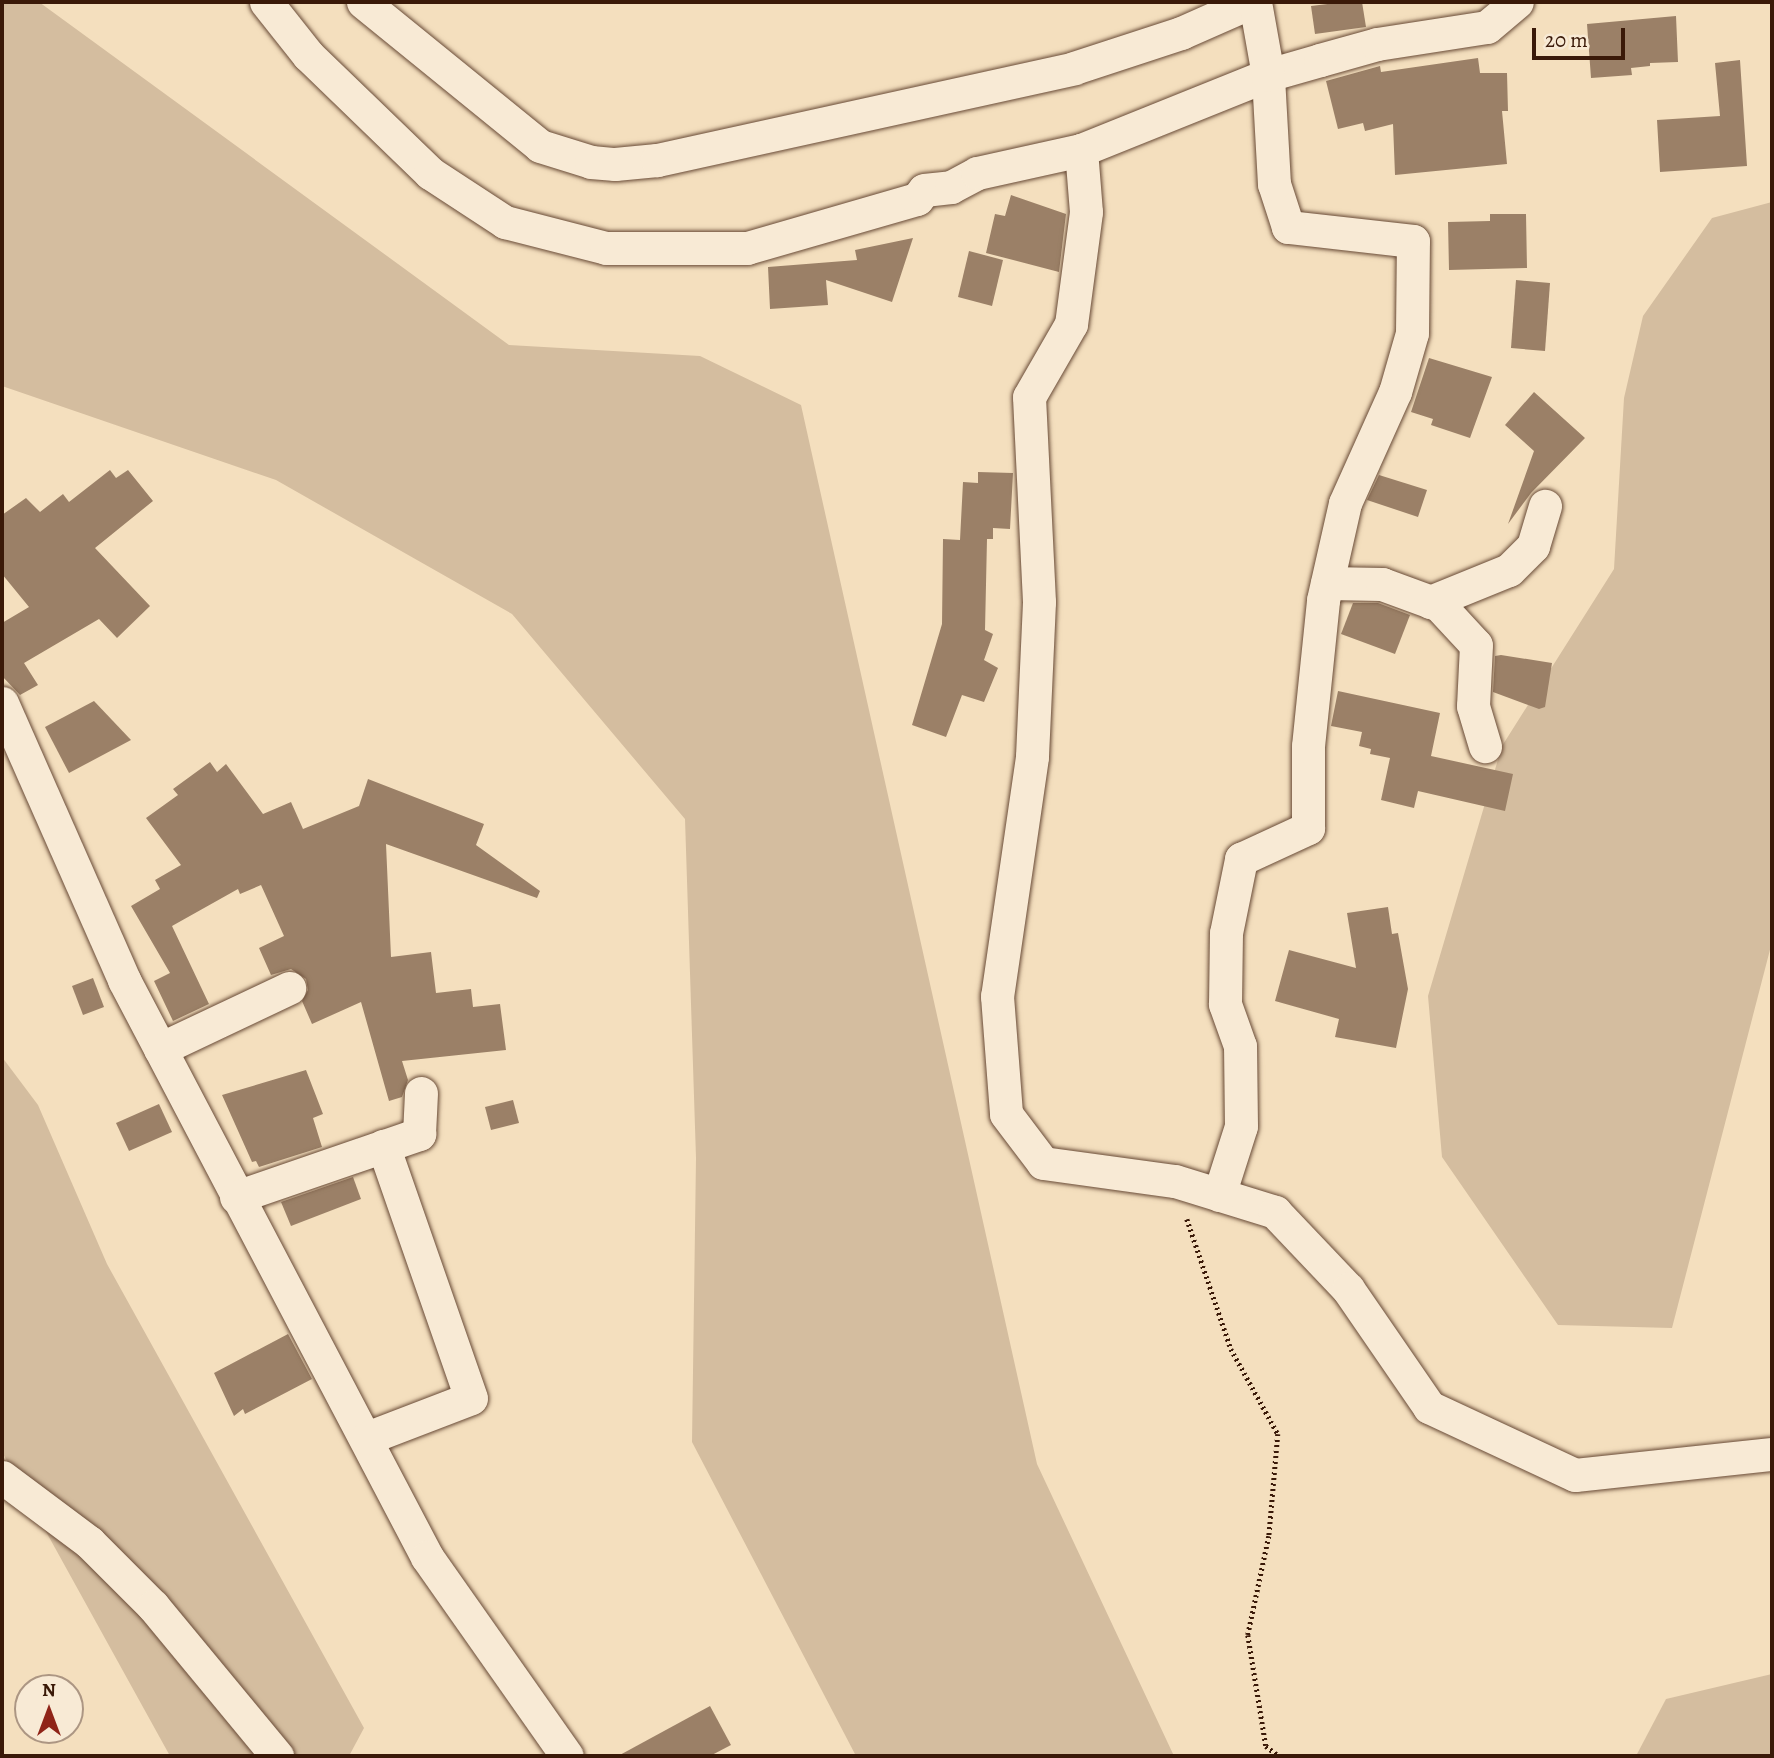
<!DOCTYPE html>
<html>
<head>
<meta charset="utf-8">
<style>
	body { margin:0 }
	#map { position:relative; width:1774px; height:1758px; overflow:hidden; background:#f4dfbe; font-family:Alegreya,serif }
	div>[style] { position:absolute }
	.green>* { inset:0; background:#d4bd9f }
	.building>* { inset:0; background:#9b8067 }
	.path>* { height:4.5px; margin-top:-2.25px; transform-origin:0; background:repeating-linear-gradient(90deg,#3a1908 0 2px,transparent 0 5.5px) }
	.roads { filter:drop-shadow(0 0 2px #684a36) drop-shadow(0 0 2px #684a36) }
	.minor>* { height:33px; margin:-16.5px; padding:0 16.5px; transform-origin:16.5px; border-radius:16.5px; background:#f8ead5 }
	span { translate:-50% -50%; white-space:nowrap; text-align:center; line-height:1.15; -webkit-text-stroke:5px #f8ead5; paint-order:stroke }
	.frame { position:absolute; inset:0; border:4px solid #3a1908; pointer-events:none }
	.north { position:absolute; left:14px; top:1674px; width:70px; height:70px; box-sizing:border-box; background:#f8ead5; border:2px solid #ac9683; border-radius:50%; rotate:0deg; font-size:19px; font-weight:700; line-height:28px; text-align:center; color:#3a1908 }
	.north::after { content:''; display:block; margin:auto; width:24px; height:32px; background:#8f2418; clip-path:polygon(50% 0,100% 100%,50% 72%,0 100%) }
	.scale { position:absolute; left:1532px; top:28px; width:93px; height:32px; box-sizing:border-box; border:4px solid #3a1908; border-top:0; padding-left:9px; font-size:21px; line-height:24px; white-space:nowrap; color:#3a1908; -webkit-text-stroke:5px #f8ead5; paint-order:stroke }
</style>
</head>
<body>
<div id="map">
	<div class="green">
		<div style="clip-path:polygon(2px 2px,39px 2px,509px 345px,700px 356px,801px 405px,1037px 1464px,1174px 1756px,856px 1756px,692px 1442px,696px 1158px,685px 819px,512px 614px,276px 480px,2px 386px)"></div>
		<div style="clip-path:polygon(1772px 202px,1772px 942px,1672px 1328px,1558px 1325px,1442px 1157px,1428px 996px,1502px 746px,1614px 569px,1624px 398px,1643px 316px,1712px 218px)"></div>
		<div style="clip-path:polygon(2px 1057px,38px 1105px,107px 1264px,364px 1728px,349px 1756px,170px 1756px,2px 1452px)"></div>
		<div style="clip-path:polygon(1772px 1674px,1772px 1756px,1636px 1756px,1666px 1699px)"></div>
	</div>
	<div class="building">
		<div style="clip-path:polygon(1344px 2px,1362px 2px,1366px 27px,1315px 34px,1311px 6px)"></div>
		<div style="clip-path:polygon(1676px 16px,1678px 62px,1650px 63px,1650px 66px,1631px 68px,1632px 75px,1591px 78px,1587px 24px)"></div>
		<div style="clip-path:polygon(1478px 58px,1480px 73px,1507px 73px,1508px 111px,1502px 111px,1507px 164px,1395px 175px,1393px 124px,1365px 131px,1363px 123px,1338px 129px,1326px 81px,1380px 66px,1381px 72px)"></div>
		<div style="clip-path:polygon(1740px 60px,1747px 166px,1660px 172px,1657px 120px,1720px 116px,1715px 63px)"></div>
		<div style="clip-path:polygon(1011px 195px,1066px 214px,1059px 272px,986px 253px,995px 214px,1005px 216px)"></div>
		<div style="clip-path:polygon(1490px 214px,1526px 214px,1527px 268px,1449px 270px,1448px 222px,1490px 221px)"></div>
		<div style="clip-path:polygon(913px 238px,892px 302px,826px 280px,828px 305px,770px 309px,768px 267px,857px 260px,855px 250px)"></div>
		<div style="clip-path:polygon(969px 251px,1003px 260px,992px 306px,958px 297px)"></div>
		<div style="clip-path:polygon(1516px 280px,1550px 283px,1545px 351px,1511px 348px)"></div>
		<div style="clip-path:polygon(1429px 358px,1492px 377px,1470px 438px,1431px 425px,1433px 419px,1411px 412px)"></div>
		<div style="clip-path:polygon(1534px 392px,1585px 438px,1531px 493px,1508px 524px,1534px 451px,1505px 425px)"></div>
		<div style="clip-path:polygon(110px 470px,116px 478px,128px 470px,153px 501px,95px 548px,150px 606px,117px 638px,99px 619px,24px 663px,38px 685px,20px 695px,2px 676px,2px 623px,29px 607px,2px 574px,2px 515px,26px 498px,40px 512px,63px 494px,69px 502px)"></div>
		<div style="clip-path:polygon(978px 472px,1013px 473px,1010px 529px,993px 528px,993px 539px,987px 539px,985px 630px,993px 634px,984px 660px,998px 668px,984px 702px,962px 695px,946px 737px,912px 725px,942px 624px,943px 539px,960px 540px,963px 482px,978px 483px)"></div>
		<div style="clip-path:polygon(1379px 475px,1427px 490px,1418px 517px,1367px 500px)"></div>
		<div style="clip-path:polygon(1353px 603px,1378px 603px,1410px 615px,1395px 654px,1341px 634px)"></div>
		<div style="clip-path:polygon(1501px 655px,1552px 663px,1545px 707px,1539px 709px,1493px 692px,1495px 656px)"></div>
		<div style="clip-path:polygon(1338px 691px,1440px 713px,1431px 756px,1513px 774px,1505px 811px,1418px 791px,1414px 808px,1381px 800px,1390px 758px,1370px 754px,1371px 749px,1359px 746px,1362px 732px,1331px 726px)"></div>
		<div style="clip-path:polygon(94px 701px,131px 740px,69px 773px,45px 727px)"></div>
		<div style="clip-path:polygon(210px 762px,217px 772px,226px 764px,263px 814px,291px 802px,303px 829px,359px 806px,368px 779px,484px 824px,476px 845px,540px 891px,537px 898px,386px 844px,391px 957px,431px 952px,436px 993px,471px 989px,473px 1007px,500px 1004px,506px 1050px,402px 1061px,408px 1080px,402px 1097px,389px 1101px,361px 1002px,312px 1024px,302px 1001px,308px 990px,306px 979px,291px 969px,271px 975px,259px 948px,284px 936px,261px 885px,240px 894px,238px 889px,172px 926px,209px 1004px,173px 1021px,154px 981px,170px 973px,131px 906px,160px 889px,155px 880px,181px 865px,146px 818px,178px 795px,173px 789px)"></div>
		<div style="clip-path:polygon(1388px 907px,1392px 934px,1398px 933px,1408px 989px,1396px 1048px,1335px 1037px,1339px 1019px,1275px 1001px,1289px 950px,1356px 968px,1347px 913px)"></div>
		<div style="clip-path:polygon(93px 978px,104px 1007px,83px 1015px,72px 986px)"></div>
		<div style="clip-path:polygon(306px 1070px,323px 1114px,313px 1118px,322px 1147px,259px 1167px,256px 1161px,252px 1162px,222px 1095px)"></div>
		<div style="clip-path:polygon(513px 1100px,519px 1123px,491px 1130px,485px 1107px)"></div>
		<div style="clip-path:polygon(159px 1104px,172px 1132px,129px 1151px,116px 1123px)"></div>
		<div style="clip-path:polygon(353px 1177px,361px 1199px,291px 1226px,281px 1202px)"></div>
		<div style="clip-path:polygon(288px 1334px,312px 1379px,245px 1414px,243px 1409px,234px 1416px,214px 1373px)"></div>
		<div style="clip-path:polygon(710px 1706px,731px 1745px,710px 1756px,618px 1756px)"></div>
	</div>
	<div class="path">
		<div style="left:1187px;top:1219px;width:137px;rotate:71.3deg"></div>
		<div style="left:1231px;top:1349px;width:97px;rotate:61.1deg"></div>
		<div style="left:1278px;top:1434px;width:102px;rotate:95deg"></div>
		<div style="left:1269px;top:1536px;width:101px;rotate:102deg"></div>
		<div style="left:1248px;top:1635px;width:112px;rotate:80.8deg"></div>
		<div style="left:1266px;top:1746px;width:16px;rotate:38deg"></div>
	</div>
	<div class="roads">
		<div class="minor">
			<div style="left:266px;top:2px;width:68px;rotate:51.6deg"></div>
			<div style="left:308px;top:55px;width:170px;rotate:44deg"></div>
			<div style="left:430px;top:173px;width:90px;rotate:33.2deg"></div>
			<div style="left:505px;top:222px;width:104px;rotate:14.4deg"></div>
			<div style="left:606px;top:248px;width:141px"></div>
			<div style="left:747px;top:248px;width:177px;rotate:-16.1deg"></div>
			<div style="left:917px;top:199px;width:11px;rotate:-52deg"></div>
			<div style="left:924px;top:190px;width:27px;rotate:-6deg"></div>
			<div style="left:951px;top:187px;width:30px;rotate:-28deg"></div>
			<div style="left:977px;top:173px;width:107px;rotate:-12.5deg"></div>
			<div style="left:1081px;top:150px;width:201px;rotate:-21.9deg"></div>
			<div style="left:1268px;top:75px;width:54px;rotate:-16.1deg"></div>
			<div style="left:1320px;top:60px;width:59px;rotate:-15.7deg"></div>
			<div style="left:1377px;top:44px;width:111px;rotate:-8.8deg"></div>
			<div style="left:1487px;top:27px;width:39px;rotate:-40deg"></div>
			<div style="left:363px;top:2px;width:228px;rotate:39.1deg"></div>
			<div style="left:540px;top:146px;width:53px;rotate:17.4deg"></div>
			<div style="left:591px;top:162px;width:24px;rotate:5deg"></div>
			<div style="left:615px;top:164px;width:42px;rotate:-5.4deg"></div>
			<div style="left:657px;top:160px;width:427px;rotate:-12.4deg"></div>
			<div style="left:1074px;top:68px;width:113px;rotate:-18.1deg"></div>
			<div style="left:1181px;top:33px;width:77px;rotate:-23.9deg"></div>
			<div style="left:1081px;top:150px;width:62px;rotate:85.4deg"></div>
			<div style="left:1086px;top:212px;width:113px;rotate:97.6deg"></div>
			<div style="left:1071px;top:324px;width:84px;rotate:119.9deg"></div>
			<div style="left:1029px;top:397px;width:205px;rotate:87.2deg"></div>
			<div style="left:1039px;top:602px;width:155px;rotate:92.6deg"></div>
			<div style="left:1032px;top:757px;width:242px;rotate:98.3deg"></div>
			<div style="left:997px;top:996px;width:118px;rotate:85.6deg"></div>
			<div style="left:1006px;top:1114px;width:61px;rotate:52.9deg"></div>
			<div style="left:1043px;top:1163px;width:133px;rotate:7.8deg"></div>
			<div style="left:1175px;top:1181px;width:105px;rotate:17.2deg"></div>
			<div style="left:1275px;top:1212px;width:106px;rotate:46.5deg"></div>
			<div style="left:1348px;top:1289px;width:143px;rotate:55.5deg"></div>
			<div style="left:1429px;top:1407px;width:161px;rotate:25deg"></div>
			<div style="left:1575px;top:1475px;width:198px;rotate:-6.1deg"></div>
			<div style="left:1327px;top:583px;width:55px;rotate:1deg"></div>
			<div style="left:1382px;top:584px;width:61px;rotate:20.2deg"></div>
			<div style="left:1439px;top:605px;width:54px;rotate:47.2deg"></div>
			<div style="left:1476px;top:645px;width:61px;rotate:92.8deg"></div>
			<div style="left:1473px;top:706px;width:42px;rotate:73.3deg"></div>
			<div style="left:1430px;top:602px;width:85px;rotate:-22.1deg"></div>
			<div style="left:1509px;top:570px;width:34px;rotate:-45deg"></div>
			<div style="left:1533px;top:546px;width:42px;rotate:-73.3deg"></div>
			<div style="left:2px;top:703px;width:303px;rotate:66.2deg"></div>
			<div style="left:124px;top:980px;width:652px;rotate:62.29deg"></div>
			<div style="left:427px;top:1557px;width:243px;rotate:54.9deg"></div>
			<div style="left:160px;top:1049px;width:143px;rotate:-25.3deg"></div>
			<div style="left:1219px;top:1195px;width:72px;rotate:-72.3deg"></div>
			<div style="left:1241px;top:1126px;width:80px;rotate:-90.7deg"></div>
			<div style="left:1240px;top:1046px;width:45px;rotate:-109.7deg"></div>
			<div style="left:1225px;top:1004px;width:71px;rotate:-89.2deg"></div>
			<div style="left:1226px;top:933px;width:76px;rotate:-78.5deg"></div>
			<div style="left:1241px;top:859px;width:74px;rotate:-24.8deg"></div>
			<div style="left:1308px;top:828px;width:82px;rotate:-90deg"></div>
			<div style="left:1308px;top:746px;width:147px;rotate:-84.1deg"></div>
			<div style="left:1323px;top:600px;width:99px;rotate:-77.2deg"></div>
			<div style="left:1345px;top:503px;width:122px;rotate:-65.8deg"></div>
			<div style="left:1395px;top:392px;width:61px;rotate:-73.9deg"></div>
			<div style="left:1412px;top:333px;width:92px;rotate:-89.4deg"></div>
			<div style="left:1413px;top:241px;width:126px;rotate:-173.6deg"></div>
			<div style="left:1288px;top:227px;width:45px;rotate:-108deg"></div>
			<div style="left:1274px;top:184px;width:109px;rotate:-93.2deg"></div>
			<div style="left:1268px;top:75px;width:74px;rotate:-100.1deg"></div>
			<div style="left:236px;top:1197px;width:194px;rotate:-19deg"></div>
			<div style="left:419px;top:1134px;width:41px;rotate:-87.2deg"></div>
			<div style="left:367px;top:1438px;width:111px;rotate:-21deg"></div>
			<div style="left:471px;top:1398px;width:267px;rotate:-109.2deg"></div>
			<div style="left:2px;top:1477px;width:109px;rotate:36.8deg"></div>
			<div style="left:89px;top:1542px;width:91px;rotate:45deg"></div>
			<div style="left:153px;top:1606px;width:195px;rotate:50.4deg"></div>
		</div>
	</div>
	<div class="frame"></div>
	<div class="north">N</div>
	<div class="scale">20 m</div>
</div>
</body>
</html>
